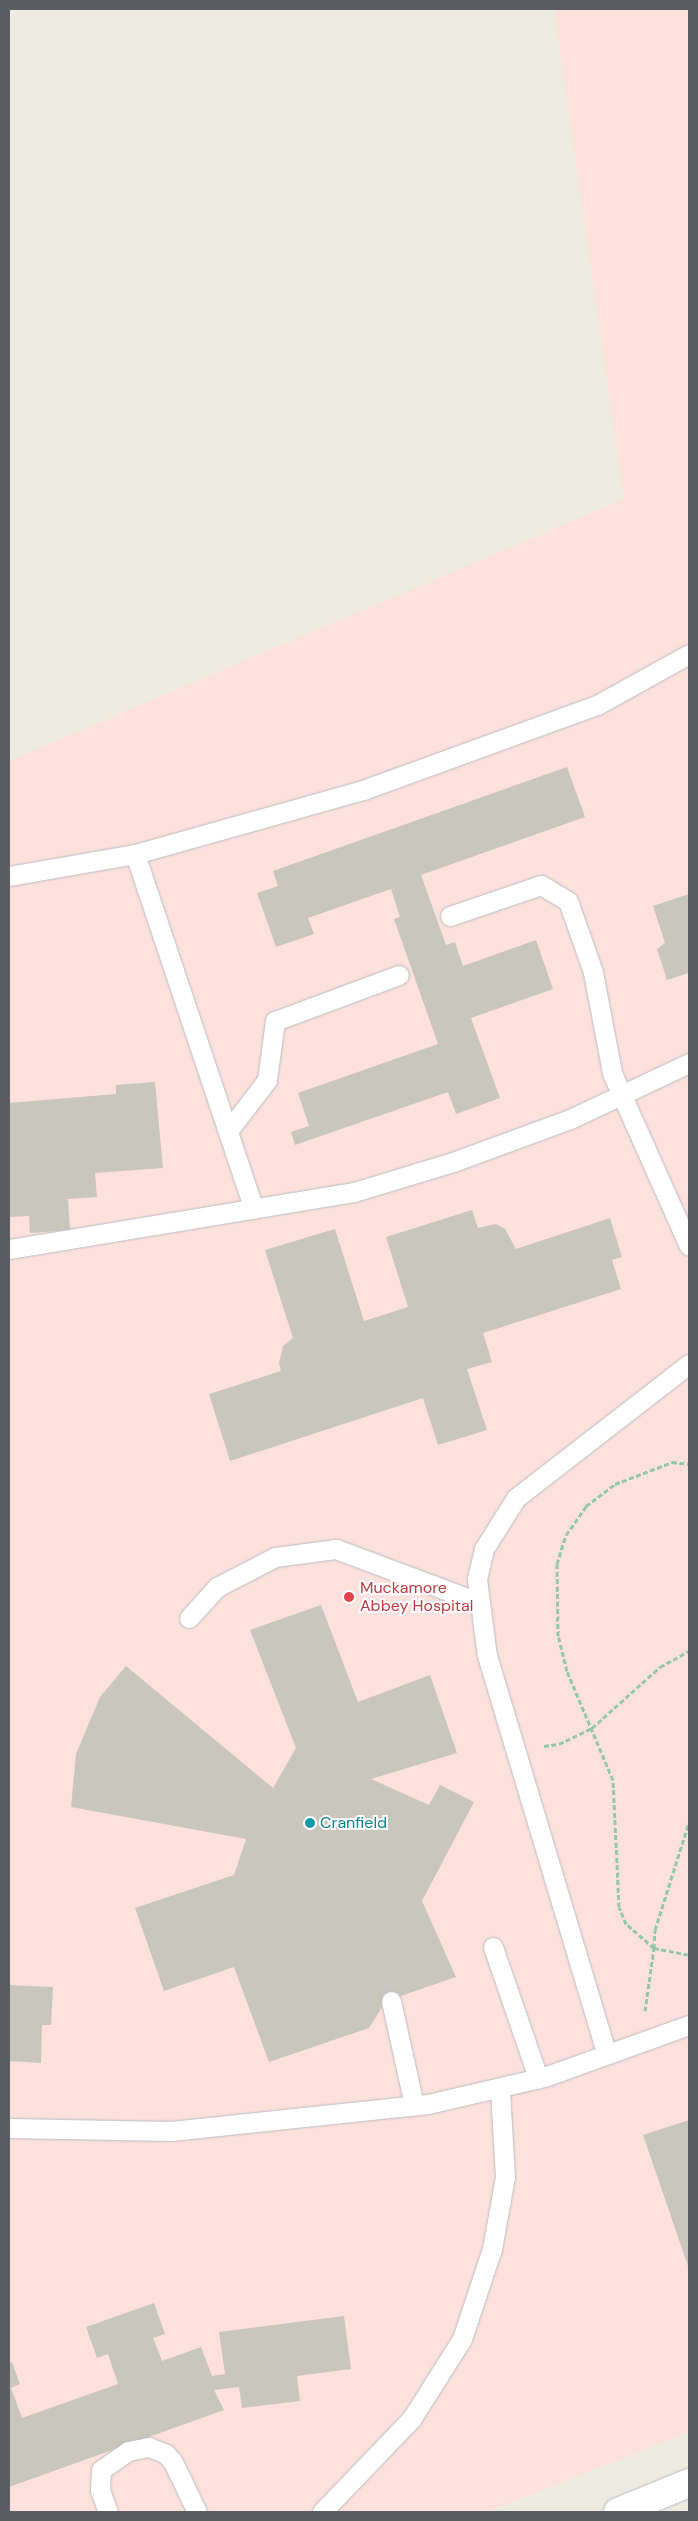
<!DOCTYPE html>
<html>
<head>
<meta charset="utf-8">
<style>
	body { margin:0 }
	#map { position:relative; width:698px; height:2521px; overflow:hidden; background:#eeece1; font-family:"DM Sans",sans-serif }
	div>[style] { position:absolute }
	.medical>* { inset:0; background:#fde1dc }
	.building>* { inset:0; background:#c9c6be }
	.path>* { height:3px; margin-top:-1.5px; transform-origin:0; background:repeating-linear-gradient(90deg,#94c9a7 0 5px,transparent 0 7.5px) }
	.roads { filter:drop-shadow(0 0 1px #b9bcc1) drop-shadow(0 0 1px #b9bcc1) }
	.lane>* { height:19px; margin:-9.5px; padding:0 9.5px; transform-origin:9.5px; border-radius:9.5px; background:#fff }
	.street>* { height:28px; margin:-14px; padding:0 14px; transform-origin:14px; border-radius:14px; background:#fff }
	.dots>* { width:14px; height:14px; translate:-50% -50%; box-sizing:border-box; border:2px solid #fff; border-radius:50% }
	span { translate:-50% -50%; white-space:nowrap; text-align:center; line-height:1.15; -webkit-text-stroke:4px #fff; paint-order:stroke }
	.health-label { font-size:16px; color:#be3a42 }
	.left { translate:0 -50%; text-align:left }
	.culture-label { font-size:16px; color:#0d838f }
	.frame { position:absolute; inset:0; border:10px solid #5a5e63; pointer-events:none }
</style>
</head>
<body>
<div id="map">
	<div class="medical">
		<div style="clip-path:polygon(554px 9px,689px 9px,689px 2432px,495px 2509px,496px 2512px,9px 2512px,9px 761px,624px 499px)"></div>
	</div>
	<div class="building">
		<div style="clip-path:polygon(567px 767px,585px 817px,421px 875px,446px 945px,455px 942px,463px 966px,536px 940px,553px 989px,471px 1018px,500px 1098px,456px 1114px,448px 1092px,295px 1145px,291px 1132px,309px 1126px,298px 1093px,438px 1044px,394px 919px,400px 917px,391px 889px,308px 918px,314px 934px,276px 947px,257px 893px,278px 886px,273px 871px)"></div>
		<div style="clip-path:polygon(689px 894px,689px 973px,667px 980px,657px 949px,665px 943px,653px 906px)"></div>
		<div style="clip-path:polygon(155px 1082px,163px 1168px,95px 1173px,97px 1197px,68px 1199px,70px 1230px,30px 1233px,29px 1216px,9px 1217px,9px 1103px,116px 1094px,116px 1085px)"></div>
		<div style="clip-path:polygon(472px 1210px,478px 1228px,496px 1224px,505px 1229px,516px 1249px,610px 1218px,622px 1257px,612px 1260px,621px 1289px,483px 1333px,492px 1362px,467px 1369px,487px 1430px,438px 1445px,423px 1398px,230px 1461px,209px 1394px,281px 1371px,279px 1363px,283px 1346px,293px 1338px,265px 1250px,335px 1229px,364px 1321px,408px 1307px,386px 1237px)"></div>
		<div style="clip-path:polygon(321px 1605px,358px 1702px,430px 1675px,457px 1753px,371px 1779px,429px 1805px,440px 1785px,474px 1802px,422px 1901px,456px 1977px,386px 2001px,369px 2028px,269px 2062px,234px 1967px,164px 1991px,135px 1908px,234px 1875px,246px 1839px,71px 1807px,76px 1754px,100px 1697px,126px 1666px,273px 1788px,296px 1748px,250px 1630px)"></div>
		<div style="clip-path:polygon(9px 1985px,53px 1987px,51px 2025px,42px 2025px,41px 2063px,9px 2061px)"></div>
		<div style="clip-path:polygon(689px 2120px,689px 2269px,643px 2135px)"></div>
		<div style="clip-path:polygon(154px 2303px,165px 2334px,153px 2338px,162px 2361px,201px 2347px,212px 2376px,225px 2374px,219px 2332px,344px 2316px,351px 2369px,297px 2376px,300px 2401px,242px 2408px,239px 2387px,214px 2390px,224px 2410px,9px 2487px,9px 2363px,12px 2362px,20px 2384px,11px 2388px,22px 2418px,118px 2384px,108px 2354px,97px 2358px,86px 2327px)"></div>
	</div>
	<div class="path">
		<div style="left:544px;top:1746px;width:15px;rotate:-8deg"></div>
		<div style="left:559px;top:1744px;width:37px;rotate:-26deg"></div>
		<div style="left:592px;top:1728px;width:91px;rotate:-41.9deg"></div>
		<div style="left:660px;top:1667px;width:33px;rotate:-29deg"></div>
		<div style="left:654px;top:1948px;width:37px;rotate:-139deg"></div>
		<div style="left:626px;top:1924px;width:18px;rotate:-112deg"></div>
		<div style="left:619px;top:1907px;width:127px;rotate:-92.7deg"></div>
		<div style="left:613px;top:1780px;width:118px;rotate:-112.9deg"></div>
		<div style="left:567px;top:1671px;width:36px;rotate:-104deg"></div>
		<div style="left:558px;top:1636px;width:72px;rotate:-90.8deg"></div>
		<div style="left:557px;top:1564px;width:30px;rotate:-73deg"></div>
		<div style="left:566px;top:1535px;width:35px;rotate:-55deg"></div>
		<div style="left:586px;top:1506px;width:36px;rotate:-37deg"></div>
		<div style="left:615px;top:1484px;width:61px;rotate:-21.1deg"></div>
		<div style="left:672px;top:1462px;width:17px;rotate:7deg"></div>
		<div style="left:654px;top:1948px;width:18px;rotate:-87deg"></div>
		<div style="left:655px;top:1930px;width:113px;rotate:-72.5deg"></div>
		<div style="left:645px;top:2011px;width:64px;rotate:-81.9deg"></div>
		<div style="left:654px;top:1948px;width:36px;rotate:11deg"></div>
	</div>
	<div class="roads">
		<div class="lane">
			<div style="left:135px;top:854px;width:374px;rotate:71.5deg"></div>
			<div style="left:9px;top:876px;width:128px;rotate:-9.9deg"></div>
			<div style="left:135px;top:854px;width:237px;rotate:-15.7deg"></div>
			<div style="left:363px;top:790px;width:249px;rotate:-20deg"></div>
			<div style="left:597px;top:705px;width:105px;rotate:-29deg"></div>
			<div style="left:450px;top:916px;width:96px;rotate:-18.8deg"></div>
			<div style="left:541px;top:885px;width:31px;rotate:31deg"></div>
			<div style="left:568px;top:901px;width:75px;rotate:70.6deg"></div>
			<div style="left:593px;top:972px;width:103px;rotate:79.3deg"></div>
			<div style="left:612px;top:1073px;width:189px;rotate:66deg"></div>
			<div style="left:228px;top:1131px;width:64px;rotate:-52.6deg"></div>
			<div style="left:267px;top:1080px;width:60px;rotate:-82.3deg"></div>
			<div style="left:275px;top:1021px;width:132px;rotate:-20.4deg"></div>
			<div style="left:9px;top:1249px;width:350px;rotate:-9.4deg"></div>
			<div style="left:354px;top:1192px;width:103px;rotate:-16.9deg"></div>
			<div style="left:453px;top:1162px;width:125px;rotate:-20.2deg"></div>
			<div style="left:570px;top:1119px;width:132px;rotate:-25.2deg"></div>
			<div style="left:189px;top:1618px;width:42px;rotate:-47.9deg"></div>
			<div style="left:217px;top:1587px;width:65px;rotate:-27.3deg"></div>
			<div style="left:275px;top:1557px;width:62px;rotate:-7.5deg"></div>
			<div style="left:336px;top:1549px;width:152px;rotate:20.5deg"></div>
			<div style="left:493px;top:1947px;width:139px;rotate:71deg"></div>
			<div style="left:391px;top:2001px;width:107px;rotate:77.5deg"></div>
			<div style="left:606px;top:2052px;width:413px;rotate:-106.7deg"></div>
			<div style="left:487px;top:1656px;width:78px;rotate:-97.4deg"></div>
			<div style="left:477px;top:1579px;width:31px;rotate:-77deg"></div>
			<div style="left:484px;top:1549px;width:60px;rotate:-57.9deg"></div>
			<div style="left:516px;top:1498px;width:219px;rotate:-37.8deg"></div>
			<div style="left:9px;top:2128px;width:162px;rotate:1.1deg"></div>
			<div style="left:171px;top:2131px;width:258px;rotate:-6deg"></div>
			<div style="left:428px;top:2104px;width:122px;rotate:-13.2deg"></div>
			<div style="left:547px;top:2076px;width:151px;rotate:-19.8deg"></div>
			<div style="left:108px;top:2512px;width:23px;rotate:-110deg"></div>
			<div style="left:100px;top:2490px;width:20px;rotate:-87deg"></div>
			<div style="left:101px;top:2470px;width:33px;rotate:-35deg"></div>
			<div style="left:128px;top:2451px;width:21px;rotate:-11deg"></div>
			<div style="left:149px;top:2447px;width:18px;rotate:22deg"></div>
			<div style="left:166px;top:2454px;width:11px;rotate:49deg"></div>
			<div style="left:173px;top:2462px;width:55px;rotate:64.4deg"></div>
			<div style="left:322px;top:2512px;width:130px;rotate:-46.2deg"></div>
			<div style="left:412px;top:2418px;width:93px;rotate:-57.7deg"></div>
			<div style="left:462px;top:2339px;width:95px;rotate:-71.6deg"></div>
			<div style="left:492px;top:2249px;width:73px;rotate:-79.8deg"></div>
			<div style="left:505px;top:2177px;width:88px;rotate:-93.3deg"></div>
		</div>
		<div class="street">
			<div style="left:618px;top:2512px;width:77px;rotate:-22.2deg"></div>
		</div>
	</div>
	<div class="dots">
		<div style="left:349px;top:1597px;background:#e0444e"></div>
		<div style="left:310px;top:1823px;background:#0f9aa8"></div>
	</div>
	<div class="health-label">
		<span class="left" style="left:360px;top:1597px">Muckamore<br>Abbey Hospital</span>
	</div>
	<div class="culture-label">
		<span class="left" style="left:320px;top:1823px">Cranfield</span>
	</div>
	<div class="frame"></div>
</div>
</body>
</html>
